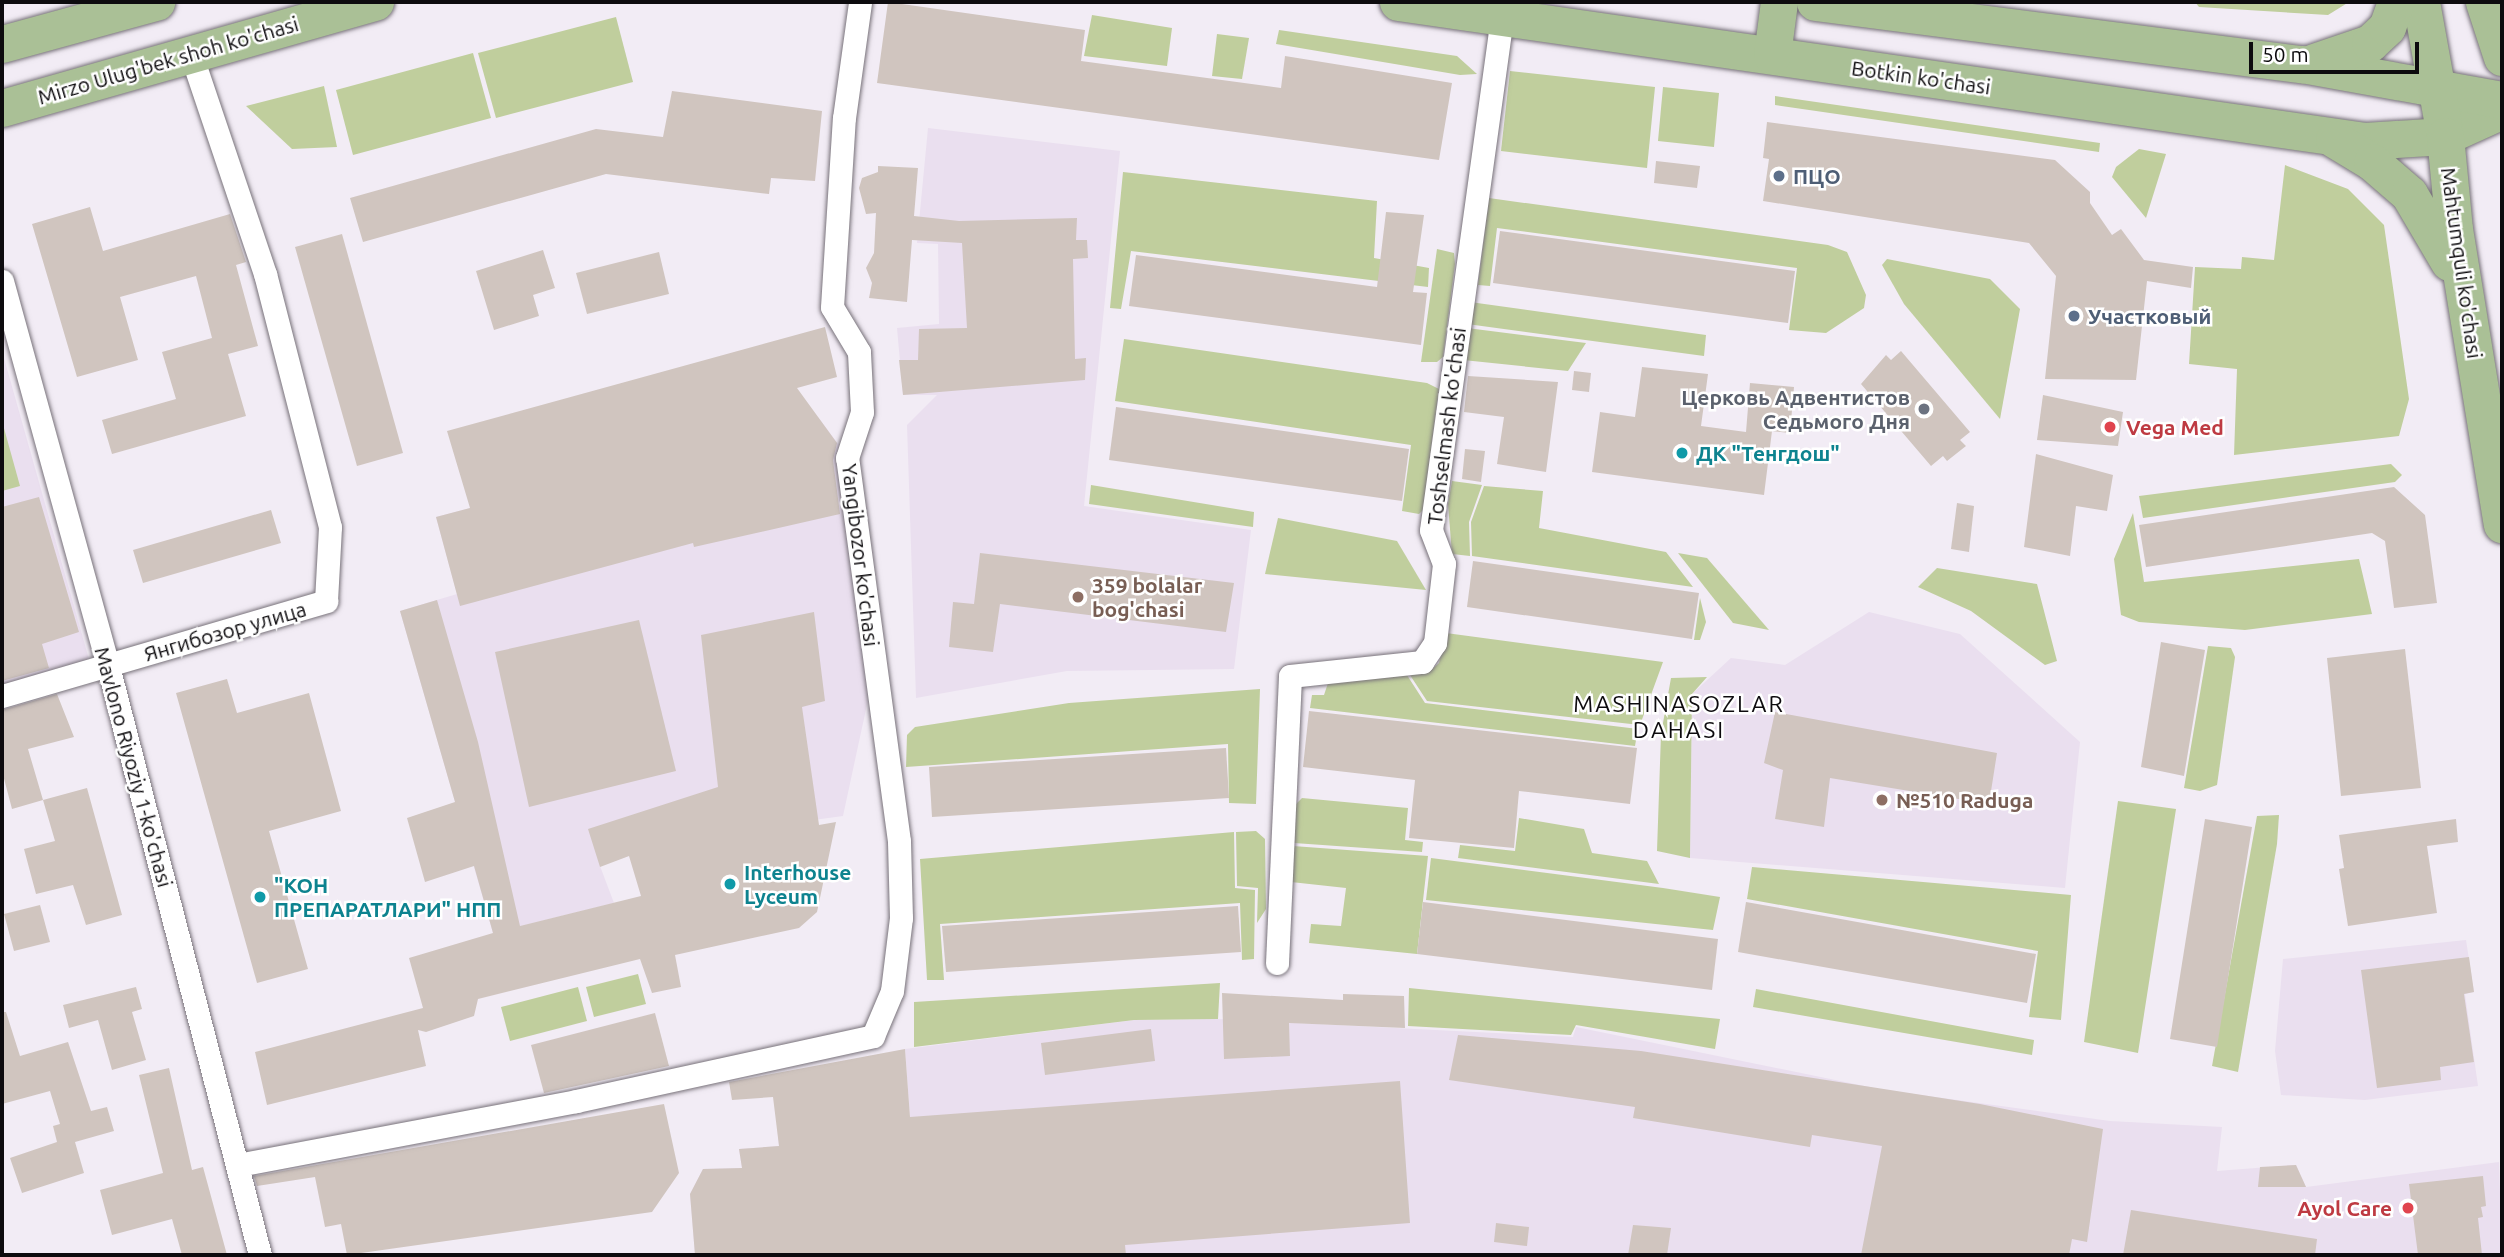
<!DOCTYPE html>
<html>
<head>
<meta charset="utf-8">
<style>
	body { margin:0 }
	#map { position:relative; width:2504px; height:1257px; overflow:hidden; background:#f2ecf5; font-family:Ubuntu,sans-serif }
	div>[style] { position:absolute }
	.built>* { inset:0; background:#eadfef }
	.green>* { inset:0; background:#c0ce9d }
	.building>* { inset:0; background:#d0c5bf }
	.roads { filter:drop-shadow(0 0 2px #78727a) drop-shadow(0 0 2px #78727a) }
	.minor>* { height:23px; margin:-11.5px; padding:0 11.5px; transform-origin:11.5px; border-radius:11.5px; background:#fff }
	.primary>* { height:37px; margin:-18.5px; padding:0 18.5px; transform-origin:18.5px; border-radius:18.5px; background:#aac096 }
	.dots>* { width:19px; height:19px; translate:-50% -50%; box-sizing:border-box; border:4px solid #fff; border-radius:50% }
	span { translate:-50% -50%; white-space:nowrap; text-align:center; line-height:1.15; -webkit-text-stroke:5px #fff; paint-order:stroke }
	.street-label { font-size:21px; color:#0d0b0e }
	.service-label { font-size:21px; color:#4e5e75; font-weight:700 }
	.left { translate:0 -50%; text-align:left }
	.worship-label { font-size:21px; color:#5b616d; font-weight:700 }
	.right { translate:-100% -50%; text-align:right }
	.health-label { font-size:21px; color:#be3a42; font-weight:700 }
	.culture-label { font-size:21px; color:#0d838f; font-weight:700 }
	.education-label { font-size:21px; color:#785e54; font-weight:700 }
	.neighbourhood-label { font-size:23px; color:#0d0b0e; letter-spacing:2px }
	.frame { position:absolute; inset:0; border:4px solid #0d0b0e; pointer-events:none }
	.scale { position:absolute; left:2249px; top:42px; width:170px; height:32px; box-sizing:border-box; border:4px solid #0d0b0e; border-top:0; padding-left:9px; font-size:21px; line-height:24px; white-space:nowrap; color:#0d0b0e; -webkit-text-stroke:5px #fff; paint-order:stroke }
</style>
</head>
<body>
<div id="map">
	<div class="built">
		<div style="clip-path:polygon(928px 128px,1120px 151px,1084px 506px,1251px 530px,1234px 669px,1067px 671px,916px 698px,907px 425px,937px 395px,903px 395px,897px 328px,939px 324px,938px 244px,917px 243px)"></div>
		<div style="clip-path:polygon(2px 351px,92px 670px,2px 695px)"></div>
		<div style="clip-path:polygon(818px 417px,839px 445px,871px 686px,843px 816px,680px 838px,600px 866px,614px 903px,493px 933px,400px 611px,457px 594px,436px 517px)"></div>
		<div style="clip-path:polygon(1869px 612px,1960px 634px,2080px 742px,2065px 888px,1690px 858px,1692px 694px,1731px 658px,1785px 665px)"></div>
		<div style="clip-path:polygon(2466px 940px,2474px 992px,2465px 994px,2478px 1086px,2365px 1100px,2281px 1095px,2275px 1051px,2283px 959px)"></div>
		<div style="clip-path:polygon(1218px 1019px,1573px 1037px,1576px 1027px,1884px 1090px,2110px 1121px,2222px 1127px,2217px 1171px,2296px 1165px,2306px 1187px,2499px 1162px,2502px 1255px,695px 1255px,690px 1194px,703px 1169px,742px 1168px,739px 1149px,779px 1146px,777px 1126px,910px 1117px,905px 1049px,1134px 1020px)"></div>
	</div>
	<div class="green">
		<div style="clip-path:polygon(2195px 2px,2349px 2px,2328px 15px,2199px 7px)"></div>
		<div style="clip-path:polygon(1092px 15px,1172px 28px,1167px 66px,1084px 56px)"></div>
		<div style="clip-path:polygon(616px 17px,633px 82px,496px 118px,478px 53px)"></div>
		<div style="clip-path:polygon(1279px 30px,1457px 56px,1477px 74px,1460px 75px,1276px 44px)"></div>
		<div style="clip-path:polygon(1217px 34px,1249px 38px,1242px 79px,1212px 76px)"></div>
		<div style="clip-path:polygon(473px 53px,491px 118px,353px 155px,336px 90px)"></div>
		<div style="clip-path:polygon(1510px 71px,1655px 87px,1647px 168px,1501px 151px)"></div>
		<div style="clip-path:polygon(324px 86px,337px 147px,292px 149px,246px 106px)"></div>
		<div style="clip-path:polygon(1663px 87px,1719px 93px,1714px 147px,1658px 141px)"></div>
		<div style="clip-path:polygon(1775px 96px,2100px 143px,2099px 152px,1775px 105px)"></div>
		<div style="clip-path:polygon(2139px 149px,2166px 154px,2146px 218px,2112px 177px,2116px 167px)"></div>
		<div style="clip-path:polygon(2285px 165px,2348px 189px,2384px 225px,2409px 399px,2399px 436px,2234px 455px,2237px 369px,2189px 364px,2195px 267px,2241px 269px,2242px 257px,2274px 260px)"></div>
		<div style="clip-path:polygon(1123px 172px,1377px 201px,1374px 258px,1429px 268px,1428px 287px,1131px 251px,1121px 309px,1110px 308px)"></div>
		<div style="clip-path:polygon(1489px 198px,1828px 245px,1847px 252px,1866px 295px,1864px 308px,1826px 333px,1789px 330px,1797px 268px,1497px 228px,1490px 286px,1478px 285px)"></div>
		<div style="clip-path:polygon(1437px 249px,1454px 253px,1455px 264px,1443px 357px,1437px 362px,1421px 362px)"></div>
		<div style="clip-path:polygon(1887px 259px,1990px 279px,2020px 309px,2000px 419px,1904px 304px,1882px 265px)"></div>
		<div style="clip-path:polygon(1470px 302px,1706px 335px,1704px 356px,1467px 324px)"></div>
		<div style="clip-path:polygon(1467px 328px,1586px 343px,1568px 371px,1463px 360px)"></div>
		<div style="clip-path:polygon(1124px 339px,1427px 383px,1439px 389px,1423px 510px,1419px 514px,1402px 511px,1411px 445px,1115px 401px)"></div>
		<div style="clip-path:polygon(2px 421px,20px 486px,2px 491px)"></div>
		<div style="clip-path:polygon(2391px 464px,2402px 475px,2395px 482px,2143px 518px,2139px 496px)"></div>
		<div style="clip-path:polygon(1452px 481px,1482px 485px,1469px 522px,1470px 556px,1452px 554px,1448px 504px)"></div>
		<div style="clip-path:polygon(1091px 485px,1254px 512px,1253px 527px,1089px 504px)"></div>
		<div style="clip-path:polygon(1484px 486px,1543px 491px,1539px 528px,1666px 552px,1693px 587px,1472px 556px,1471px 522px)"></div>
		<div style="clip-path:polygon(2133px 513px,2144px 582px,2359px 559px,2372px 614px,2245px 630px,2139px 622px,2121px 615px,2114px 559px)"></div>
		<div style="clip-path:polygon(1278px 518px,1397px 541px,1426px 590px,1265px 574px)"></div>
		<div style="clip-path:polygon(1678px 553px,1707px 558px,1769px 630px,1733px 623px)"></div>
		<div style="clip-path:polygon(1937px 568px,2037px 584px,2057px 661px,2045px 665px,1971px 611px,1918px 587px)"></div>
		<div style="clip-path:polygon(1700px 598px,1706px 622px,1700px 640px,1694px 640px)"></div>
		<div style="clip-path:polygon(1446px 633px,1663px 662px,1640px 725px,1427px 701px,1408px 672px,1430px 671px,1439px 663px)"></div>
		<div style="clip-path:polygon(2208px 646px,2231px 648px,2235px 657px,2217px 785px,2200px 791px,2184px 788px)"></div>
		<div style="clip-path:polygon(1405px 672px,1425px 703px,1638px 729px,1635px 746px,1310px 708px,1312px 695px,1324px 695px,1329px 680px)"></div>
		<div style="clip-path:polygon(1707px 677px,1692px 694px,1690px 858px,1657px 851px,1661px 734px,1671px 678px)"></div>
		<div style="clip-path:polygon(1260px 689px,1256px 804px,1229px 803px,1228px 744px,906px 767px,907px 735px,915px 727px,1069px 703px)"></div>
		<div style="clip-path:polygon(1302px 798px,1408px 808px,1405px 840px,1423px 842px,1422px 852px,1294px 843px,1296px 804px)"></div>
		<div style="clip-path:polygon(2118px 801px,2176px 809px,2138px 1053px,2084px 1042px)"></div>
		<div style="clip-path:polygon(2279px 815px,2277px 844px,2238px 1072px,2212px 1066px,2257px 816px)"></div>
		<div style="clip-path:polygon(1519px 818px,1584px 829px,1592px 853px,1647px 861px,1659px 884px,1458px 858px,1460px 845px,1515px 851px)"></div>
		<div style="clip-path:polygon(1256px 831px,1265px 839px,1266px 909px,1257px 923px,1258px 888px,1237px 886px,1236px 832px)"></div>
		<div style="clip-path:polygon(1234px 832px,1235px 888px,1255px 890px,1254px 959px,1242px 960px,1240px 903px,940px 924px,944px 980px,927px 980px,920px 859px)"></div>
		<div style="clip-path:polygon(1293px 846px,1428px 856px,1417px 954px,1309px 943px,1311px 924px,1341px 926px,1346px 888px,1291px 882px)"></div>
		<div style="clip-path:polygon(1431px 858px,1663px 888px,1720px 897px,1713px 930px,1426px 900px)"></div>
		<div style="clip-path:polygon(1752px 867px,2071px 895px,2061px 1020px,2029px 1017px,2038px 951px,1747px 899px)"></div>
		<div style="clip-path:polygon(638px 974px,646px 1004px,594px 1017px,586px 987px)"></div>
		<div style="clip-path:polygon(1220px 983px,1218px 1019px,1134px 1020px,914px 1047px,914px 1002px)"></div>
		<div style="clip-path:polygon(578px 987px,587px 1021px,510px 1041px,501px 1007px)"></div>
		<div style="clip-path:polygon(1409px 988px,1720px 1019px,1715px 1049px,1576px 1025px,1571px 1035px,1408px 1026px)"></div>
		<div style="clip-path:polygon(1756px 989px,2034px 1040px,2032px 1055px,1753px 1007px)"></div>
	</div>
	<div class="building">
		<div style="clip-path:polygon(888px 2px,1085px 30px,1081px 61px,1281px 88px,1285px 56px,1452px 83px,1439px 160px,877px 83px)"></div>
		<div style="clip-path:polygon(672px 91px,822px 111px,815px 181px,771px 178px,769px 194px,606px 174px,363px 242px,350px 198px,596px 129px,663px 137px)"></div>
		<div style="clip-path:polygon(1767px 122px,2055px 160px,2090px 192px,2090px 203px,2112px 235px,2121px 229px,2144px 260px,2193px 267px,2191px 288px,2147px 281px,2136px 380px,2045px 379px,2056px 276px,2029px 243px,1763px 201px,1769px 159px,1763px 158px)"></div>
		<div style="clip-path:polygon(1656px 161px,1700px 166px,1697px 188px,1654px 183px)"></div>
		<div style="clip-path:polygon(878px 166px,918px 168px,914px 216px,959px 221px,1077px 218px,1076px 240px,1087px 240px,1088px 258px,1073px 259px,1075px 359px,1086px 358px,1085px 380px,903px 395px,899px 360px,918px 360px,919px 329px,967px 328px,962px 243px,912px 240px,907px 302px,869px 298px,872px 283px,866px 268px,874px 253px,876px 213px,866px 214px,859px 188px,862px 178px,878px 172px)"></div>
		<div style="clip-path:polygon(90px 207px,103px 251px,230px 214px,246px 262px,236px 265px,258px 346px,228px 354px,246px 416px,112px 454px,102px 420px,176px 399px,162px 352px,212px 338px,196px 276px,120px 297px,138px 360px,77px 377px,32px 224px)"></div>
		<div style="clip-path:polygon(1386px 212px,1424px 215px,1413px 292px,1427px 293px,1421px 345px,1129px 306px,1136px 255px,1377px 287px)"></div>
		<div style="clip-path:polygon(1500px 231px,1795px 271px,1788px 323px,1493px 283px)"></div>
		<div style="clip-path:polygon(342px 234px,403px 453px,357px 466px,295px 247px)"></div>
		<div style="clip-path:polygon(543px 250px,555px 288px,533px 295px,539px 316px,494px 330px,476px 271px)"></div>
		<div style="clip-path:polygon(659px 252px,669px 294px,587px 314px,576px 273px)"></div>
		<div style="clip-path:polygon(825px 327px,837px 377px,797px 388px,837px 443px,833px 460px,840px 514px,694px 547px,693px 543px,460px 606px,436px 517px,470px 508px,447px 431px)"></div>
		<div style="clip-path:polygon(1901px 351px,1970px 432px,1960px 440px,1966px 446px,1947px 461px,1943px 456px,1931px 466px,1861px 384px,1886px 355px,1891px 360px)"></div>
		<div style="clip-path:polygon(1642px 367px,1708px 374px,1701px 426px,1746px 432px,1750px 383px,1794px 387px,1790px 433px,1772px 431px,1764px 495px,1592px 472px,1600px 412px,1635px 417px)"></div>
		<div style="clip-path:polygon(1574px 371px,1591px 373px,1589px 392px,1572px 390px)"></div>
		<div style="clip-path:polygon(1468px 376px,1558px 382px,1546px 472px,1497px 464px,1504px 417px,1464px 412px)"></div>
		<div style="clip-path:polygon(2043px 395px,2123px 412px,2118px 446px,2037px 440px)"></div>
		<div style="clip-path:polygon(1116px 407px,1409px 449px,1402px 501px,1109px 460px)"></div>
		<div style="clip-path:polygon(1465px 449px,1485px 451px,1481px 482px,1462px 479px)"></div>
		<div style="clip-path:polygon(2036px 454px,2113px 475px,2107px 511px,2076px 506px,2070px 556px,2024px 547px)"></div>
		<div style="clip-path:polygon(2394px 487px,2425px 515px,2437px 603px,2394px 608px,2385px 541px,2372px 533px,2146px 567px,2139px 525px)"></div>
		<div style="clip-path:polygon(39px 497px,79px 632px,42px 644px,49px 668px,2px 681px,2px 507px)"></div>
		<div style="clip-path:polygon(1957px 503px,1974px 506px,1969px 552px,1951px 549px)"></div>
		<div style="clip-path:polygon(271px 510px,281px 543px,143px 583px,133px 550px)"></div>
		<div style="clip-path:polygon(980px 553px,1234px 583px,1226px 632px,1000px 604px,993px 652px,949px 647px,953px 602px,974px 604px)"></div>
		<div style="clip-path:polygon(1473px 561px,1699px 593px,1692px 639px,1467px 607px)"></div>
		<div style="clip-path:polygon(437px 600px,478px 742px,520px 926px,641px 896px,629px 856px,600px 867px,588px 829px,718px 787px,701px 635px,814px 612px,825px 701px,802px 707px,819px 825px,836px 822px,817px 912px,799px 928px,675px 955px,681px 987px,652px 993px,640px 959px,478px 999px,474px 1016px,426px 1032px,418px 1030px,426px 1066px,267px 1105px,255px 1052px,423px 1008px,409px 958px,493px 933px,474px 866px,425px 882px,407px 818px,455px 802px,400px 611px)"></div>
		<div style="clip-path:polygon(639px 620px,676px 771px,529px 807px,495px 652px)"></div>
		<div style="clip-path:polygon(2161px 642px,2205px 650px,2184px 776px,2141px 767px)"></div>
		<div style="clip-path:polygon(2405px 649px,2421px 788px,2341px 796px,2327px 658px)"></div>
		<div style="clip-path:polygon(227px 679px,237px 713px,309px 693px,341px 811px,269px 831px,308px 969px,257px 983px,176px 693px)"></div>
		<div style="clip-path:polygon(57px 694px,74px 737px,28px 749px,43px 800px,12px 809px,2px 771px,2px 710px)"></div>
		<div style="clip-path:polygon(1309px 711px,1637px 748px,1630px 804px,1519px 791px,1514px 848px,1409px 838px,1415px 780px,1303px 767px)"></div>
		<div style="clip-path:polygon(1775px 712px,1997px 753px,1989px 804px,1830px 778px,1824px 827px,1775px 819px,1783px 770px,1764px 763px)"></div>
		<div style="clip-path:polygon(1226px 748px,1229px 798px,932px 817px,929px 767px)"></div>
		<div style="clip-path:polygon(87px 788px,122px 915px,86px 925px,73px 885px,36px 894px,24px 849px,55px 841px,43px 800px)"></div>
		<div style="clip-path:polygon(2205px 819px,2252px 827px,2217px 1047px,2170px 1039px)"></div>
		<div style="clip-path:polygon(2456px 819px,2458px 842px,2427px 846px,2437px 913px,2348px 926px,2339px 869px,2344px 868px,2339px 835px)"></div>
		<div style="clip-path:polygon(1423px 902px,1718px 939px,1712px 990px,1417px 954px)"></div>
		<div style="clip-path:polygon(1746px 902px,2036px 954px,2027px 1003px,1738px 952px)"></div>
		<div style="clip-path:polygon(40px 905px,50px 942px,14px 951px,4px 914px)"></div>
		<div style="clip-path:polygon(1238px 906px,1241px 952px,946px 972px,942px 926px)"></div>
		<div style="clip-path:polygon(2469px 957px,2474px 992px,2464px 994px,2474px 1062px,2440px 1067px,2441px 1080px,2377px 1088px,2361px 970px)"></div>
		<div style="clip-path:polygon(136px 987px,142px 1009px,132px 1012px,146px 1060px,112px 1070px,98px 1020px,69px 1028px,63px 1005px)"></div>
		<div style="clip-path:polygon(1222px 993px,1343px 1000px,1343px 994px,1404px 996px,1405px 1028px,1289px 1023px,1290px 1056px,1224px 1059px)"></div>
		<div style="clip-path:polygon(2px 1012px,6px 1012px,20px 1056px,68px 1042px,91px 1111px,107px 1107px,114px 1131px,75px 1142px,84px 1173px,22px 1193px,10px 1158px,57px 1142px,53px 1126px,60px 1124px,50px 1091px,2px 1104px)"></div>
		<div style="clip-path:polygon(655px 1013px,669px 1066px,544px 1093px,531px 1045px)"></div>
		<div style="clip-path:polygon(1151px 1029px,1155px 1061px,1045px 1075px,1041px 1043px)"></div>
		<div style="clip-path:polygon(1458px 1035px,1641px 1051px,1980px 1104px,2103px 1129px,2087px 1242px,2072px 1239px,2069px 1255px,1861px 1255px,1882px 1146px,1812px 1135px,1810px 1147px,1633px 1118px,1635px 1107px,1449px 1080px)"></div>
		<div style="clip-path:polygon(905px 1049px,910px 1117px,1400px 1081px,1410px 1223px,1125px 1245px,1126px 1255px,695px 1255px,690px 1194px,703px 1169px,742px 1168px,739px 1149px,779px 1146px,773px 1097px,732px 1100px,729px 1082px)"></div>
		<div style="clip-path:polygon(169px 1068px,192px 1170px,203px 1167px,227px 1255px,182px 1255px,172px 1219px,112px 1235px,100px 1190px,163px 1173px,139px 1075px)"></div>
		<div style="clip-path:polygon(664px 1104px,679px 1173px,652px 1212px,347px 1255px,341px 1224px,325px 1227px,315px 1177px,257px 1186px,254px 1176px)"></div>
		<div style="clip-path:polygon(2296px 1165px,2306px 1187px,2258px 1187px,2260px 1167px)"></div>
		<div style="clip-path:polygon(2483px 1176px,2486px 1206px,2481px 1207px,2483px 1217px,2478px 1218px,2482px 1255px,2418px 1255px,2409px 1184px)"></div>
		<div style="clip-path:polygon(2131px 1210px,2317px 1239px,2315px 1255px,2123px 1255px)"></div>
		<div style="clip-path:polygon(1496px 1223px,1529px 1227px,1527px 1246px,1494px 1242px)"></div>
		<div style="clip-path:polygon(1633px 1225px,1671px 1228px,1667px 1255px,1628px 1255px)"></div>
	</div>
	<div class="roads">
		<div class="minor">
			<div style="left:2px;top:281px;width:399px;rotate:74.6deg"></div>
			<div style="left:108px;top:666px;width:608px;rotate:75.53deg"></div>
			<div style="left:2px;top:696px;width:338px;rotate:-16.3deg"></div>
			<div style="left:326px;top:601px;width:74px;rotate:-86.9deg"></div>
			<div style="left:330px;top:527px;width:261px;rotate:-104.4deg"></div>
			<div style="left:265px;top:274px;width:232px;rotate:-108.6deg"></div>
			<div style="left:1277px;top:963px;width:287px;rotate:-87.4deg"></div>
			<div style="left:1290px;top:676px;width:133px;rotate:-6.1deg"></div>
			<div style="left:1422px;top:662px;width:23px;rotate:-56deg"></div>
			<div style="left:1435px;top:643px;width:80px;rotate:-83.5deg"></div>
			<div style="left:1444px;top:564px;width:36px;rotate:-111deg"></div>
			<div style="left:1431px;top:530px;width:518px;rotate:-82.12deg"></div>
			<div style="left:238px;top:1165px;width:344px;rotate:-10.7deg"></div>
			<div style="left:576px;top:1101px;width:304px;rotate:-12.3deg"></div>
			<div style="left:873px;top:1036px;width:49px;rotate:-67.1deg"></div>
			<div style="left:892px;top:991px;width:74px;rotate:-83deg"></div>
			<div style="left:901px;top:918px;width:77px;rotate:-91.5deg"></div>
			<div style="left:899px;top:841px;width:387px;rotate:-97.7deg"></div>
			<div style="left:847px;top:458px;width:48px;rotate:-71.9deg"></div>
			<div style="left:862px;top:412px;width:60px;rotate:-92.9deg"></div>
			<div style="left:859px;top:352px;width:52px;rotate:-121deg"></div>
			<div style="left:832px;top:307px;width:189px;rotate:-86.4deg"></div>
			<div style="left:844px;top:118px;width:117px;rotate:-82.1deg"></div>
		</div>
		<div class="primary">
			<div style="left:1398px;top:2px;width:977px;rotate:8.18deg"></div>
			<div style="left:2365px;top:141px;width:80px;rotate:-3.6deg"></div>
			<div style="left:2445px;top:136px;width:63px;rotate:-24.5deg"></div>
			<div style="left:1815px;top:2px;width:491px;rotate:7.3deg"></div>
			<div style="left:2302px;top:64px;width:203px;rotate:10.2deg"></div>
			<div style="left:2421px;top:2px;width:136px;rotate:79.8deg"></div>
			<div style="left:2445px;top:136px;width:93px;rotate:84.5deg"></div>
			<div style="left:2454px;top:229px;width:299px;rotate:80.8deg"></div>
			<div style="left:2484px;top:2px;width:58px;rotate:71.9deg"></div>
			<div style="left:2px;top:44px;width:160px;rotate:-15.3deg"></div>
			<div style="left:1772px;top:55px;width:53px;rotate:-82.5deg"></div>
			<div style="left:2314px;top:62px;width:59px;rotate:-18.7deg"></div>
			<div style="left:2370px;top:43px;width:23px;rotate:-43deg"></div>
			<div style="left:2387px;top:27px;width:27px;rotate:-70deg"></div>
			<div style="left:2px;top:108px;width:388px;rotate:-15.9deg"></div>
			<div style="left:2334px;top:139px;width:44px;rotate:31.2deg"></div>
			<div style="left:2372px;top:162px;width:49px;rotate:40.9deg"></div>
			<div style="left:2409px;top:194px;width:79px;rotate:59.5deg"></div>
		</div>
	</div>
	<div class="dots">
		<div style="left:1779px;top:176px;background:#5c6f8a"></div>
		<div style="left:2074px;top:316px;background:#5c6f8a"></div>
		<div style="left:1924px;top:409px;background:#6b7280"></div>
		<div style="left:2110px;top:427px;background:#e0444e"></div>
		<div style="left:1682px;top:453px;background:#0f9aa8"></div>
		<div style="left:1078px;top:597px;background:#8d6e63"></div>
		<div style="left:1882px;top:800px;background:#8d6e63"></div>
		<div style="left:730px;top:884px;background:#0f9aa8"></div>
		<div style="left:260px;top:897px;background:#0f9aa8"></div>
		<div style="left:2408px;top:1208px;background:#e0444e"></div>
	</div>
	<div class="street-label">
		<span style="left:168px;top:60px;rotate:-16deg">Mirzo Ulug'bek shoh ko'chasi</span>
		<span style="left:1921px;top:77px;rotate:8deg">Botkin ko'chasi</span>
		<span style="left:2462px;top:263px;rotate:82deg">Mahtumquli ko'chasi</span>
		<span style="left:1446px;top:426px;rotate:-83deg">Toshselmash ko'chasi</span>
		<span style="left:861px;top:555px;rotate:83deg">Yangibozor ko'chasi</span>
		<span style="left:225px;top:631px;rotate:-16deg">Янгибозор улица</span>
		<span style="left:134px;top:767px;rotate:75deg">Mavlono Riyoziy 1-ko'chasi</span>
	</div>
	<div class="service-label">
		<span class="left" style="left:1793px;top:176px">ПЦО</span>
		<span class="left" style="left:2088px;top:316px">Участковый</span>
	</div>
	<div class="worship-label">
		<span class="right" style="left:1910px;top:409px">Церковь Адвентистов<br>Седьмого Дня</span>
	</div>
	<div class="health-label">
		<span class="left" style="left:2126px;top:427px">Vega Med</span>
		<span class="right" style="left:2392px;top:1208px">Ayol Care</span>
	</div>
	<div class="culture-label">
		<span class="left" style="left:1696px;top:453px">ДК "Тенгдош"</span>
		<span class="left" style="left:744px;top:884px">Interhouse<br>Lyceum</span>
		<span class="left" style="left:274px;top:897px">"КОН<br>ПРЕПАРАТЛАРИ" НПП</span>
	</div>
	<div class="education-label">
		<span class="left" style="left:1092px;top:597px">359 bolalar<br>bog'chasi</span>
		<span class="left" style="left:1896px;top:800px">№510 Raduga</span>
	</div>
	<div class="neighbourhood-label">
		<span style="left:1679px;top:717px">MASHINASOZLAR<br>DAHASI</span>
	</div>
	<div class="frame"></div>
	<div class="scale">50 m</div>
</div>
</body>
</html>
